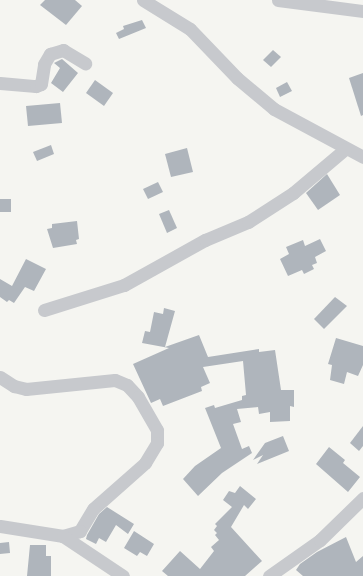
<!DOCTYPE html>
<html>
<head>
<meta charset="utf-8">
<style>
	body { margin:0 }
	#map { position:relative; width:363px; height:576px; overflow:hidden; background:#f5f5f1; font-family:"Public Sans",sans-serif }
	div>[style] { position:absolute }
	.building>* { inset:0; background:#afb5bc }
	.minor>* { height:13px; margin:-6.5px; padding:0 6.5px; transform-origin:6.5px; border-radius:6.5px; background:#c7c9cd }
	span { translate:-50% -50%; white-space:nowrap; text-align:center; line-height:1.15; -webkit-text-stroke:4px #fff; paint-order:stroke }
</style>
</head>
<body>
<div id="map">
	<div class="building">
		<div style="clip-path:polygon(45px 0,75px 0,82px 6px,66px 25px,40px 5px)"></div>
		<div style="clip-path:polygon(142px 20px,146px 28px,119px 39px,116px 33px,124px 29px,123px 26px)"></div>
		<div style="clip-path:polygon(273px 50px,281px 57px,271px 67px,263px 60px)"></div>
		<div style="clip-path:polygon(62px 59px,78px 73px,63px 92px,51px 83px,60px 68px,54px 63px)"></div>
		<div style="clip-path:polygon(363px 73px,363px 115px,361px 116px,349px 78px)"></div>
		<div style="clip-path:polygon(95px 80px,113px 93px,104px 106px,86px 93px)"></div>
		<div style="clip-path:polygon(287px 82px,292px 91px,280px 97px,276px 88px)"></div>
		<div style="clip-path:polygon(60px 103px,62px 123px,28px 126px,26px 106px)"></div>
		<div style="clip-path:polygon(51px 145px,54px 154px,37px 161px,33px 152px)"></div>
		<div style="clip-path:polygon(187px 148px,193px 172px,171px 177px,165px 154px)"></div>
		<div style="clip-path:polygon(327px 174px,340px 195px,318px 210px,306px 193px)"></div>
		<div style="clip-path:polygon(158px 182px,163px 192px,148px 199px,143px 189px)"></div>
		<div style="clip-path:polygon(0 199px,11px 199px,11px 212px,0 212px)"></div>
		<div style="clip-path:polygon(169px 210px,177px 228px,167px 233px,159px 214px)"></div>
		<div style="clip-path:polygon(77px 221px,79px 239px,76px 240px,77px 244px,53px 248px,47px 229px,52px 228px,52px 224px)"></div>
		<div style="clip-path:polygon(320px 239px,326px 251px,315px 257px,317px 263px,312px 265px,314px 269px,304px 274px,302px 270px,288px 276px,280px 259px,289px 254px,286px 247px,303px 240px,305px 246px)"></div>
		<div style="clip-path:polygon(26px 259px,46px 269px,34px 291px,25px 287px,14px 303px,9px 300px,7px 302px,0 297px,0 279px,12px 286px)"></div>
		<div style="clip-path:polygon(335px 297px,347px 306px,324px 329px,314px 319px)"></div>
		<div style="clip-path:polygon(164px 308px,175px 311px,165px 347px,199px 335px,208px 357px,259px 349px,259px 352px,275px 350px,281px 390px,294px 390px,294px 407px,290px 406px,290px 421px,270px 422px,270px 412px,259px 414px,258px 407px,237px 409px,241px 422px,233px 424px,242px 449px,249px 446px,252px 453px,222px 473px,198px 496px,183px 479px,195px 466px,221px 448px,205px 408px,214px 405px,215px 408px,242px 400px,242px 396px,246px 395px,243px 361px,203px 367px,210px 383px,201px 387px,202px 391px,163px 406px,160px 399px,151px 403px,133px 364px,169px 348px,142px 343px,145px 331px,150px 332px,154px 312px,163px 314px)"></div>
		<div style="clip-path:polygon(336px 338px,363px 346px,363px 365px,358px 376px,347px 372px,344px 384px,330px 380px,332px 365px,328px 364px)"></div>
		<div style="clip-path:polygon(363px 426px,363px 446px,359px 451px,350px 443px)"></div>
		<div style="clip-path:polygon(283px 436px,289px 451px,257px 464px,263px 455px,253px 460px,265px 443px)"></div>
		<div style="clip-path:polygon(329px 447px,345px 460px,343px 463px,360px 477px,348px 492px,316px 464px)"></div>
		<div style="clip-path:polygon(240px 486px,256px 499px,248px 509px,244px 505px,231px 527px,262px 561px,245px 576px,168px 576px,162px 571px,180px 551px,200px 569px,214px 551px,211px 547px,219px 540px,215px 535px,217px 533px,214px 530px,217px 526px,215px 524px,232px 507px,223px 500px,229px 491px,235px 493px)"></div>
		<div style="clip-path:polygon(107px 507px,134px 524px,128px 534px,116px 525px,106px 542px,99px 538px,96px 544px,86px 539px,87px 535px,99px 514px)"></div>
		<div style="clip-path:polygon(134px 531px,154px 544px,147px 556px,140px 552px,137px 556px,124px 548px)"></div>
		<div style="clip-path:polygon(346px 537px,356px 562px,363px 556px,363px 576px,303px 576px,296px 570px,300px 564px,317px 552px)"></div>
		<div style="clip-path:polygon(9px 542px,10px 553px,0 554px,0 543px)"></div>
		<div style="clip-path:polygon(30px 545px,46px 545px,46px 556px,51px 556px,51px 576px,27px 576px)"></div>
	</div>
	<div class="minor">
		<div style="left:143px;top:0;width:55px;rotate:31.7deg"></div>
		<div style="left:190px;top:29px;width:68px;rotate:46.2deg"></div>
		<div style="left:237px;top:78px;width:48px;rotate:40deg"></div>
		<div style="left:274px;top:109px;width:101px;rotate:28.3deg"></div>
		<div style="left:278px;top:0;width:86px;rotate:7.4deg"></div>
		<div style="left:0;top:83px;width:36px;rotate:5deg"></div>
		<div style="left:36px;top:86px;width:5px;rotate:-22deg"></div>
		<div style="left:41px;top:84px;width:20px;rotate:-81deg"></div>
		<div style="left:44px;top:64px;width:12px;rotate:-59deg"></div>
		<div style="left:50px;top:54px;width:14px;rotate:-17deg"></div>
		<div style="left:63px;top:50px;width:26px;rotate:31deg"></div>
		<div style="left:44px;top:310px;width:84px;rotate:-17.4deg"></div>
		<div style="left:124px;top:285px;width:93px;rotate:-29.1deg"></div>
		<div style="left:205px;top:240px;width:47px;rotate:-22.7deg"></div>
		<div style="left:248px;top:222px;width:54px;rotate:-32.8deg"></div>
		<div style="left:293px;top:193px;width:68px;rotate:-40.2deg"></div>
		<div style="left:0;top:377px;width:17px;rotate:33deg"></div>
		<div style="left:14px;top:386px;width:12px;rotate:14deg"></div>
		<div style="left:26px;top:389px;width:89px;rotate:-5.8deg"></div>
		<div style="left:115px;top:380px;width:13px;rotate:23deg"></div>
		<div style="left:127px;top:385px;width:16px;rotate:47deg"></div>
		<div style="left:138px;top:397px;width:38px;rotate:60deg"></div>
		<div style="left:157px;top:430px;width:13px;rotate:90deg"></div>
		<div style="left:157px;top:443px;width:23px;rotate:121deg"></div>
		<div style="left:145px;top:463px;width:69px;rotate:138.5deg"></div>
		<div style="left:93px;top:509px;width:26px;rotate:121deg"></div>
		<div style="left:80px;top:531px;width:18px;rotate:164deg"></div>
		<div style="left:0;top:526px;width:64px;rotate:9deg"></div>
		<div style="left:63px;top:536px;width:72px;rotate:33.7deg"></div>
		<div style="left:269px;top:576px;width:62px;rotate:-35.2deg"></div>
		<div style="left:320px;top:540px;width:60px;rotate:-44.3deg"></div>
	</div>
</div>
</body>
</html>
